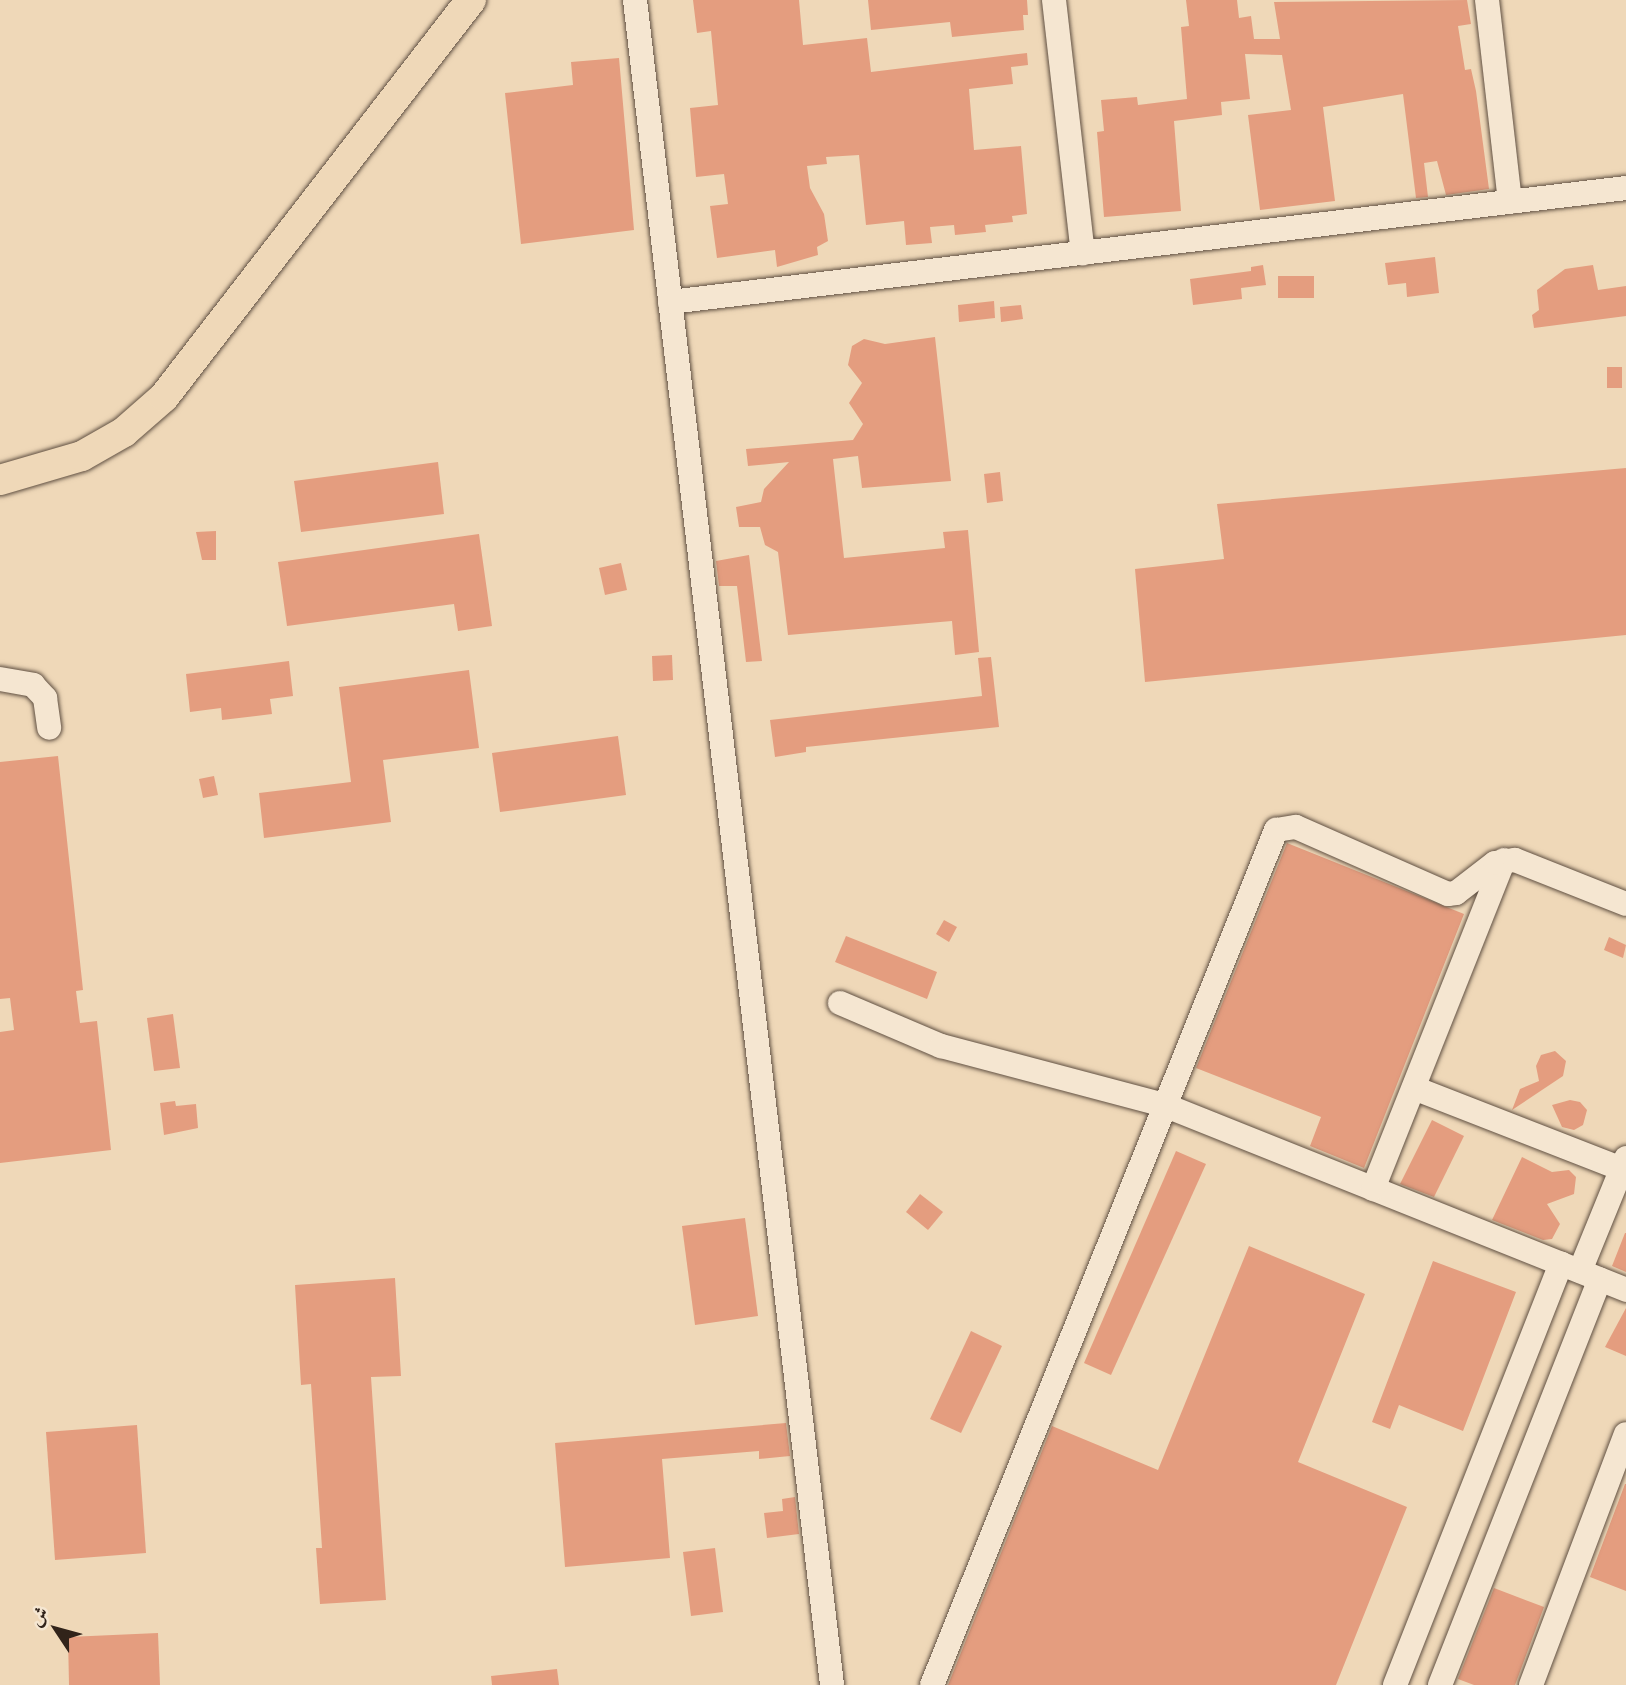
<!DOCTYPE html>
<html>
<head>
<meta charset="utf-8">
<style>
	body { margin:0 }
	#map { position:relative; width:1626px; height:1685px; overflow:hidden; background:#efd8b8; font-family:"Libre Bodoni",Amiri,serif }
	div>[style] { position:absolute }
	.building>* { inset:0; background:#e49d7f }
	.roads { filter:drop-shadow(0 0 2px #605042) drop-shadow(0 0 2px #605042) }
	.minor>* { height:24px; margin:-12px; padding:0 12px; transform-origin:12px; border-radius:12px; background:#f5e6d1 }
	.major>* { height:30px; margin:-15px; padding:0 15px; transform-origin:15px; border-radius:15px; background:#efd8b8 }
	span { translate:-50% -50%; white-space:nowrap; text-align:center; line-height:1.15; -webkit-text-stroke:7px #f5e6d1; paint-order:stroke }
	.north { position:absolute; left:21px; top:1594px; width:70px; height:70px; -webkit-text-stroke:5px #f5e6d1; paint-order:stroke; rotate:306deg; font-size:19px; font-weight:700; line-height:28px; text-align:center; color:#31231a }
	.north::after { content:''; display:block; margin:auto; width:24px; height:32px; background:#31231a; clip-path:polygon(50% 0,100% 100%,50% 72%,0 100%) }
</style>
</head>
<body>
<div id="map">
	<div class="building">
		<div style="clip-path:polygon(693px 0,799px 0,803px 45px,867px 38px,871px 72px,1027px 53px,1028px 65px,1011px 67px,1013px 84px,969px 89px,974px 150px,1021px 146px,1027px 214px,1012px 216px,1013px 222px,985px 225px,986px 232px,955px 235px,954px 225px,930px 227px,932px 243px,906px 245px,904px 221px,866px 225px,859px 155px,826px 157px,827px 164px,807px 166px,810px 188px,824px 214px,828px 241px,817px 247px,818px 255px,777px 267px,775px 250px,717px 258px,710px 206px,728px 204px,724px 174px,696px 177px,690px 108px,718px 105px,711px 31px,697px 33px)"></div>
		<div style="clip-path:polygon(868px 0,1027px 0,1028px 15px,1023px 15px,1024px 30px,952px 37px,950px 22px,871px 30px)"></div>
		<div style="clip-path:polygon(1186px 0,1237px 0,1239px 18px,1251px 16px,1254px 39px,1280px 39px,1274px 2px,1467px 0,1471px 24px,1458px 26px,1465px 70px,1471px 69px,1476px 91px,1489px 189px,1446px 195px,1437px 161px,1424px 163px,1428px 197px,1416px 198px,1403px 94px,1323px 107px,1335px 201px,1260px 210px,1248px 115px,1291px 110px,1282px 55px,1245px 54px,1250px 99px,1221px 102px,1222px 115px,1174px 121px,1181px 211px,1104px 217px,1097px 132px,1104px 131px,1101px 100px,1137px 97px,1138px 105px,1187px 99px,1181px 27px,1189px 26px)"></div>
		<div style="clip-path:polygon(619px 58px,634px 230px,521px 244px,505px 93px,573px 85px,571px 62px)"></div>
		<div style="clip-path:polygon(1435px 257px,1439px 293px,1407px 297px,1406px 283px,1388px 285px,1385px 263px)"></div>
		<div style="clip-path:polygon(1263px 265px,1266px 285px,1241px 288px,1242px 299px,1193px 305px,1190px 279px,1251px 271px,1251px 267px)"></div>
		<div style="clip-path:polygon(1593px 265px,1598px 290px,1626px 286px,1626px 316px,1534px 328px,1532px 315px,1539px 310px,1537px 290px,1565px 269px)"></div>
		<div style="clip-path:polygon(1278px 276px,1314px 276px,1314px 298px,1278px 298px)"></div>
		<div style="clip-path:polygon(994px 301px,995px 318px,959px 322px,958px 305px)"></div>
		<div style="clip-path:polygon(1021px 305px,1023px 319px,1001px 322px,1000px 307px)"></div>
		<div style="clip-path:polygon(935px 337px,951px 481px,862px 488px,858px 456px,833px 459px,844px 558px,945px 548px,943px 532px,968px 530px,979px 652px,955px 655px,952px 621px,788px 635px,778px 552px,765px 545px,760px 527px,739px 527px,736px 507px,761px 502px,764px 489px,789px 462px,748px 466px,746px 449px,853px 440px,863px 424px,849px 403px,862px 383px,848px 365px,852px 346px,864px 339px,885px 344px)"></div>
		<div style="clip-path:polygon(1607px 367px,1622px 367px,1622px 388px,1607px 388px)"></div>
		<div style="clip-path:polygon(438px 462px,444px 514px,301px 532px,294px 481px)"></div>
		<div style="clip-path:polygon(1626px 468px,1626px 635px,1145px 682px,1135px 569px,1224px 559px,1217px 504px)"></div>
		<div style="clip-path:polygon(1000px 472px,1003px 501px,987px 503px,984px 474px)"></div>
		<div style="clip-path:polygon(216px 531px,216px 560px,202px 560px,196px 532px)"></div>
		<div style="clip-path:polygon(479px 534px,492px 626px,458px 631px,454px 604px,287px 626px,278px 562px)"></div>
		<div style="clip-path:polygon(749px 555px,762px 661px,746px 662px,737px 586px,719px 586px,716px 561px)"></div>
		<div style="clip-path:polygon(621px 563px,627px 590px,605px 595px,599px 568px)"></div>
		<div style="clip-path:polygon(672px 655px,673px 680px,653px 681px,652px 656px)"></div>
		<div style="clip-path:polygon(991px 657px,999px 727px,806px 747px,806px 752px,775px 757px,770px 720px,982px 696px,978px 658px)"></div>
		<div style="clip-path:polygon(289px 661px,293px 696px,270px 699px,272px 714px,222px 720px,221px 708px,190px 712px,186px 674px)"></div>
		<div style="clip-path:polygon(469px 670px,479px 748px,383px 760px,391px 822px,264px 838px,259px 793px,351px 782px,339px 687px)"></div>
		<div style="clip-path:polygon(618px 736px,626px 795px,500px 812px,492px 753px)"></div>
		<div style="clip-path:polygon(58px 756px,83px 990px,76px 991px,80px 1023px,97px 1021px,111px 1150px,0 1163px,0 1032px,14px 1030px,10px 998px,0 999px,0 762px)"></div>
		<div style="clip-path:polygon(214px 776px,218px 795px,203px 798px,199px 779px)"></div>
		<div style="clip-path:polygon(1287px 843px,1464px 914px,1364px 1168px,1310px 1146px,1321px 1117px,1196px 1068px)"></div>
		<div style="clip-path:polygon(944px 920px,957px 927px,949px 942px,936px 934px)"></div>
		<div style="clip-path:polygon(846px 936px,937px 972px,927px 999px,835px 962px)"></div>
		<div style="clip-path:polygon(1609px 937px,1626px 945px,1623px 958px,1604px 950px)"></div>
		<div style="clip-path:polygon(173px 1014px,180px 1068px,154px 1071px,147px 1018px)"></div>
		<div style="clip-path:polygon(1555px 1051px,1566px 1061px,1563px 1076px,1512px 1110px,1520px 1089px,1539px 1081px,1536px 1066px,1541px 1055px)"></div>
		<div style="clip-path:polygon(1570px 1100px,1580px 1102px,1587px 1110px,1583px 1125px,1574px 1130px,1562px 1127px,1552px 1105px)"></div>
		<div style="clip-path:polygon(175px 1101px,176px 1106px,196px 1104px,198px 1128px,164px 1135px,160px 1103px)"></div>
		<div style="clip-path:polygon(1432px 1120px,1464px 1136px,1434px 1197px,1400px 1184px)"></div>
		<div style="clip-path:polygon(1176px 1151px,1206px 1164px,1111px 1375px,1084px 1363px)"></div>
		<div style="clip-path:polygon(1522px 1157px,1552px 1172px,1569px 1170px,1576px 1177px,1574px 1194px,1547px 1204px,1560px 1224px,1552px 1239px,1543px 1240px,1492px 1220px)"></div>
		<div style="clip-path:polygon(920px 1194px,943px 1212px,928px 1230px,906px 1212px)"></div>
		<div style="clip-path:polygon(745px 1218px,758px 1316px,695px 1325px,682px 1226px)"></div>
		<div style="clip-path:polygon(1625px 1233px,1626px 1233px,1626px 1272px,1612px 1266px)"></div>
		<div style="clip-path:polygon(1249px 1246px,1365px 1294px,1298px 1462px,1407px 1507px,1336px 1685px,948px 1685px,1052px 1426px,1158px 1470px)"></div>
		<div style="clip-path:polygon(1433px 1261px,1516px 1292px,1463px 1431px,1399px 1405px,1390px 1429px,1372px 1422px)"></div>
		<div style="clip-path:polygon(395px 1278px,401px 1376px,371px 1377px,386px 1600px,320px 1604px,316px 1548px,322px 1548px,311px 1384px,301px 1385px,295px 1285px)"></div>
		<div style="clip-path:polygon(1626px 1308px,1626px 1356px,1605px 1347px)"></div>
		<div style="clip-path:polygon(971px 1331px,1002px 1346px,961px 1433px,930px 1419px)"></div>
		<div style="clip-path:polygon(786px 1423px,790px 1456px,759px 1459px,759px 1451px,662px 1459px,670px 1558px,565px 1567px,555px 1443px)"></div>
		<div style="clip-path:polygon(137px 1425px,146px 1553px,55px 1560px,46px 1432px)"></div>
		<div style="clip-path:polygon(1625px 1484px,1626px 1484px,1626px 1591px,1590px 1577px)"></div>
		<div style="clip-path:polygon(795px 1497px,799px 1534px,767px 1538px,764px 1513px,783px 1511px,782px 1499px)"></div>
		<div style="clip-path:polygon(715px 1548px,723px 1612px,691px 1616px,683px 1552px)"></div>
		<div style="clip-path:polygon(1494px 1588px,1544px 1607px,1515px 1685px,1474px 1685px,1458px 1679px)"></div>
		<div style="clip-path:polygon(158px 1633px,160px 1685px,69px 1685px,68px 1637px)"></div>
		<div style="clip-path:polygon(557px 1669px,559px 1685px,492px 1685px,491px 1676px)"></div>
	</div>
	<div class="roads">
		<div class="minor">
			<div style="left:635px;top:0;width:1696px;rotate:83.33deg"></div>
			<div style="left:1054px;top:0;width:255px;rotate:83.5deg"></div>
			<div style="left:1487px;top:0;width:203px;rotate:83.5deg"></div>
			<div style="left:670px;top:302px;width:963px;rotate:-6.8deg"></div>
			<div style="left:0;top:679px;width:34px;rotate:10deg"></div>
			<div style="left:33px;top:685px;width:18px;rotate:47deg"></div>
			<div style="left:45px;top:698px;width:30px;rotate:82deg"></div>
			<div style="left:840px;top:1003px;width:110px;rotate:23.1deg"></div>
			<div style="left:941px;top:1046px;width:231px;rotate:14.8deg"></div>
			<div style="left:1164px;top:1105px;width:498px;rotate:21.8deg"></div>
			<div style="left:1414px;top:1088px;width:223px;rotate:21.3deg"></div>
			<div style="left:1373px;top:1189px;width:354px;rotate:-68.3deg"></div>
			<div style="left:1580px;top:1271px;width:122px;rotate:-67.8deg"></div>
			<div style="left:932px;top:1685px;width:922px;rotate:-68.08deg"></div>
			<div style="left:1276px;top:830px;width:20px;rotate:-9deg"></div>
			<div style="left:1296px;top:827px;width:166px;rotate:23.8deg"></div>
			<div style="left:1448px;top:894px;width:8px;rotate:-7deg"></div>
			<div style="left:1456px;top:893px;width:49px;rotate:-37.6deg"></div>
			<div style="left:1495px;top:863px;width:20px;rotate:-9deg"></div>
			<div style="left:1515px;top:860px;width:119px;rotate:21.6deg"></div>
			<div style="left:1395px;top:1685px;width:453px;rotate:-68.5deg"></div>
			<div style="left:1440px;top:1685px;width:436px;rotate:-68.5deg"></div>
			<div style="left:1531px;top:1685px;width:268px;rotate:-69.3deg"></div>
		</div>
		<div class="major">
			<div style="left:0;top:480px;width:85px;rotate:-16.3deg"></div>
			<div style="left:82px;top:456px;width:48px;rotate:-29.7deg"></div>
			<div style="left:124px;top:432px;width:53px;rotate:-41.2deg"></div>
			<div style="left:164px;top:397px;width:502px;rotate:-52.29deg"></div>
		</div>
	</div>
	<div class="north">ش</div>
</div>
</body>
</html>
